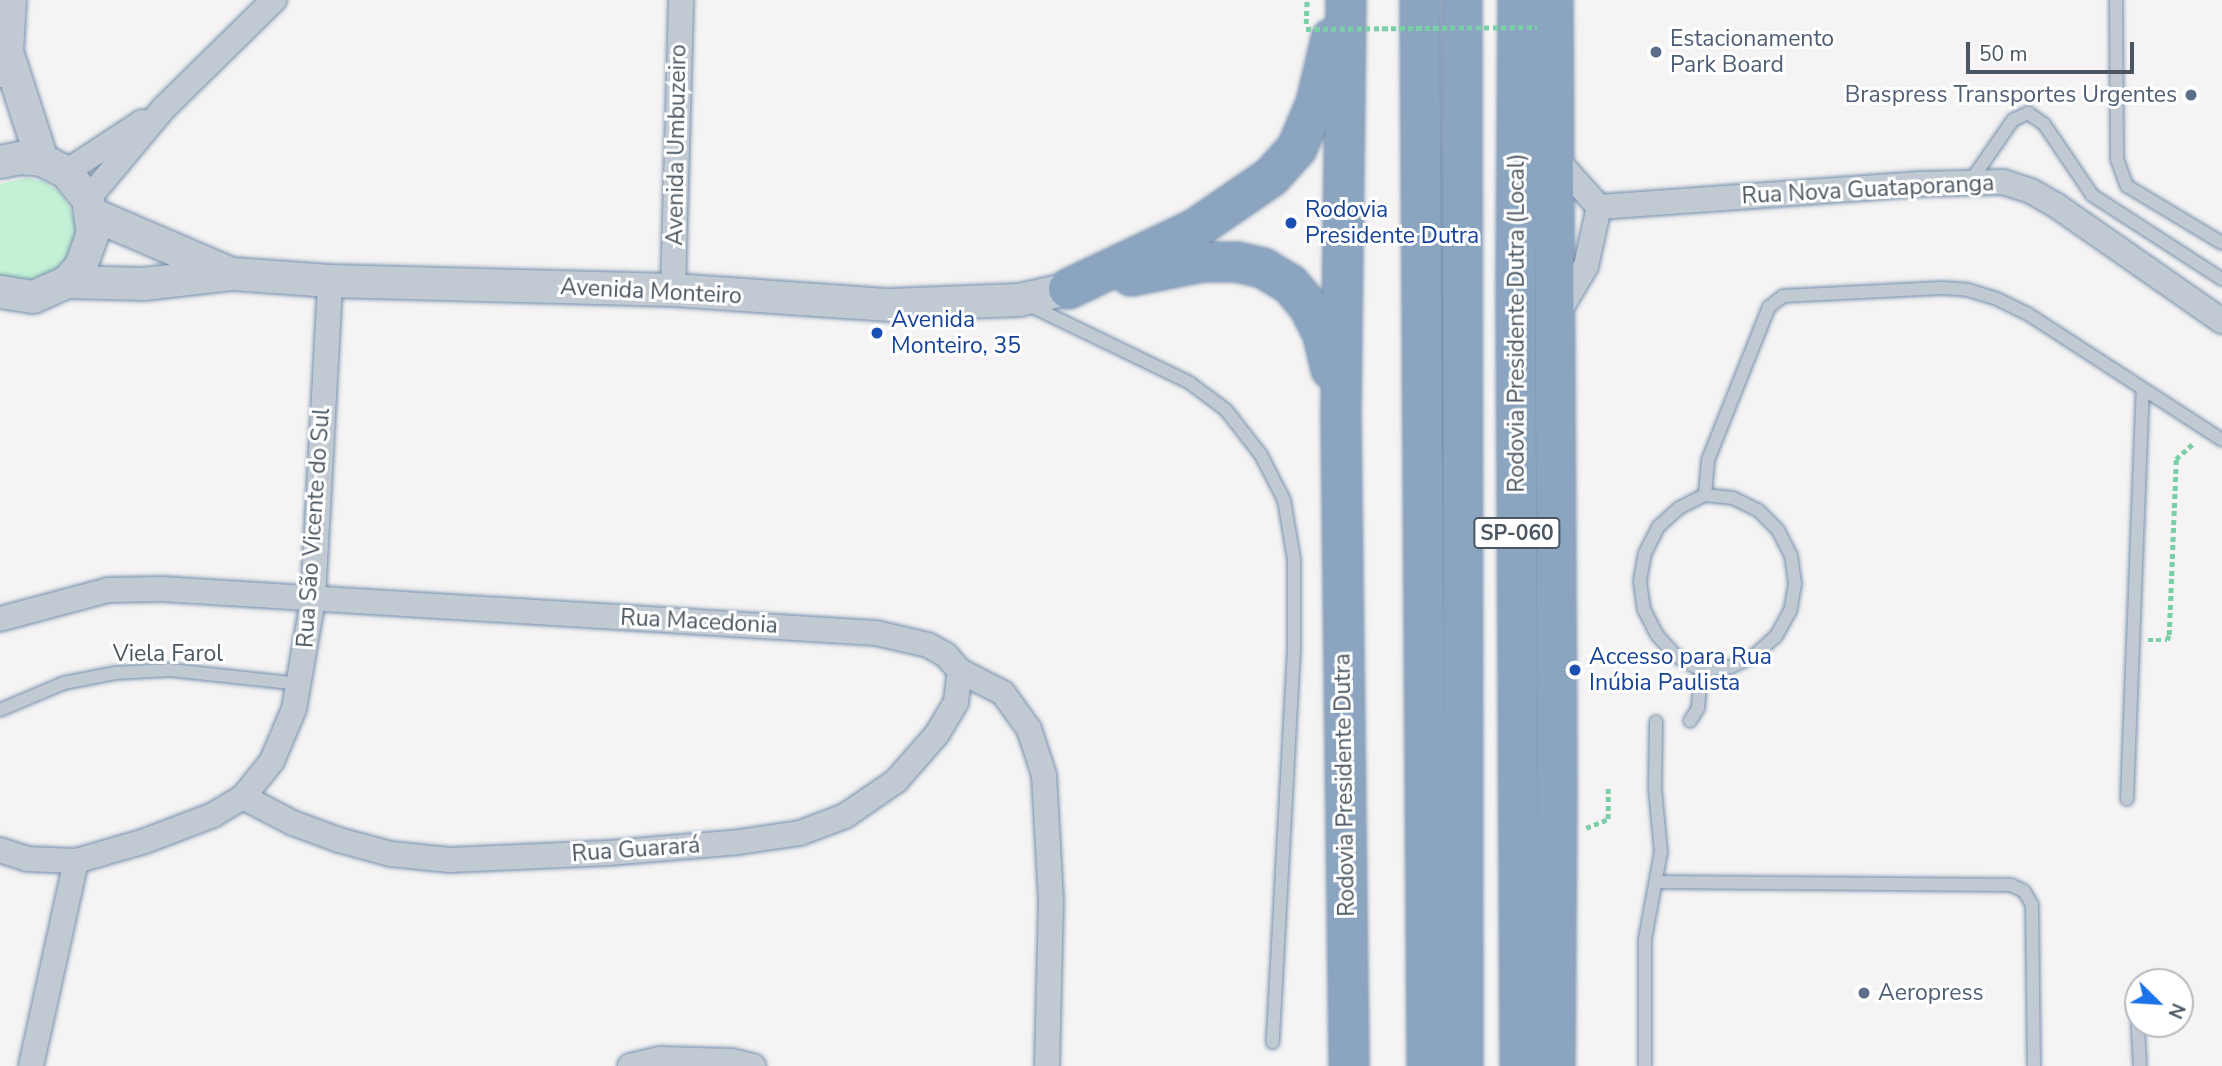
<!DOCTYPE html>
<html>
<head>
<meta charset="utf-8">
<style>
	body { margin:0 }
	#map { position:relative; width:2222px; height:1066px; overflow:hidden; background:#f5f3f3; font-family:"Nunito Sans",sans-serif }
	div>[style] { position:absolute }
	.green>* { inset:0; background:#c3f1d5 }
	.path>* { height:4.5px; margin-top:-2.25px; transform-origin:0; background:repeating-linear-gradient(90deg,#7ad0a6 0 5px,transparent 0 8.5px) }
	.roads { filter:drop-shadow(0 0 2px #7690ad) drop-shadow(0 0 2px #7690ad) }
	.service>* { height:12px; margin:-6px; padding:0 6px; transform-origin:6px; border-radius:6px; background:#c1cad2 }
	.minor>* { height:24px; margin:-12px; padding:0 12px; transform-origin:12px; border-radius:12px; background:#c1cad2 }
	.tertiary>* { height:32px; margin:-16px; padding:0 16px; transform-origin:16px; border-radius:16px; background:#c1cad2 }
	.motorway>* { height:38px; margin:-19px; padding:0 19px; transform-origin:19px; border-radius:19px; background:#8ba5c1 }
	.path-bridge>* { height:4.5px; margin-top:-2.25px; transform-origin:0; background:repeating-linear-gradient(90deg,#7ad0a6 0 5px,transparent 0 8.5px) }
	.dots>* { width:19px; height:19px; translate:-50% -50%; box-sizing:border-box; border:4px solid #fff; border-radius:50% }
	span { translate:-50% -50%; white-space:nowrap; text-align:center; line-height:1.15; -webkit-text-stroke:6px #fff; paint-order:stroke }
	.shield-label span { padding:2px 5px; background:#fff; border:2px solid; border-radius:5px; -webkit-text-stroke-width:0 }
	.shield-label { font-size:21px; color:#4a5661; font-weight:700 }
	.service-label { font-size:23px; color:#4e5e75 }
	.left { translate:0 -50%; text-align:left }
	.right { translate:-100% -50%; text-align:right }
	.street-label { font-size:23px; color:#4a5661 }
	.transit-label { font-size:23px; color:#164399 }
	.north { position:absolute; left:2124px; top:968px; width:70px; height:70px; box-sizing:border-box; background:#fff; border:2px solid #b7bbc0; border-radius:50%; rotate:114deg; font-size:19px; font-weight:700; line-height:28px; text-align:center; color:#4a5661 }
	.north::after { content:''; display:block; margin:auto; width:24px; height:32px; background:#1a73e8; clip-path:polygon(50% 0,100% 100%,50% 72%,0 100%) }
	.scale { position:absolute; left:1966px; top:42px; width:168px; height:32px; box-sizing:border-box; border:4px solid #4a5661; border-top:0; padding-left:9px; font-size:21px; line-height:24px; white-space:nowrap; color:#4a5661; -webkit-text-stroke:5px #fff; paint-order:stroke }
</style>
</head>
<body>
<div id="map">
	<div class="green">
		<div style="clip-path:polygon(26px 178px,43px 181px,57px 190px,68px 203px,74px 219px,75px 236px,70px 252px,60px 266px,47px 276px,30px 281px,0 276px,0 184px)"></div>
	</div>
	<div class="path">
		<div style="left:1306px;top:24px;width:24px;rotate:-88deg"></div>
		<div style="left:2148px;top:640px;width:19px"></div>
		<div style="left:2167px;top:640px;width:5px;rotate:-68deg"></div>
		<div style="left:2169px;top:635px;width:176px;rotate:-87.7deg"></div>
		<div style="left:2176px;top:459px;width:25px;rotate:-42deg"></div>
		<div style="left:1586px;top:828px;width:24px;rotate:-22deg"></div>
		<div style="left:1608px;top:819px;width:32px;rotate:-90deg"></div>
	</div>
	<div class="roads">
		<div class="service">
			<div style="left:2116px;top:0;width:159px;rotate:89.6deg"></div>
			<div style="left:2117px;top:159px;width:29px;rotate:70deg"></div>
			<div style="left:2127px;top:186px;width:111px;rotate:31deg"></div>
			<div style="left:1970px;top:182px;width:75px;rotate:-55.3deg"></div>
			<div style="left:2013px;top:120px;width:17px;rotate:-25deg"></div>
			<div style="left:2028px;top:113px;width:19px;rotate:35deg"></div>
			<div style="left:2044px;top:124px;width:86px;rotate:55.9deg"></div>
			<div style="left:2092px;top:195px;width:155px;rotate:32.9deg"></div>
			<div style="left:1029px;top:305px;width:179px;rotate:25.8deg"></div>
			<div style="left:1190px;top:383px;width:45px;rotate:36.9deg"></div>
			<div style="left:1226px;top:410px;width:57px;rotate:52.1deg"></div>
			<div style="left:1261px;top:455px;width:51px;rotate:62.9deg"></div>
			<div style="left:1284px;top:500px;width:60px;rotate:80.4deg"></div>
			<div style="left:1294px;top:559px;width:90px;rotate:90deg"></div>
			<div style="left:1294px;top:649px;width:394px;rotate:93.1deg"></div>
			<div style="left:1705px;top:495px;width:35px;rotate:-85deg"></div>
			<div style="left:1708px;top:460px;width:165px;rotate:-68.3deg"></div>
			<div style="left:1769px;top:307px;width:18px;rotate:-38deg"></div>
			<div style="left:1783px;top:296px;width:159px;rotate:-2.9deg"></div>
			<div style="left:1942px;top:288px;width:26px;rotate:4deg"></div>
			<div style="left:1968px;top:290px;width:30px;rotate:17deg"></div>
			<div style="left:1997px;top:299px;width:34px;rotate:26deg"></div>
			<div style="left:2028px;top:314px;width:231px;rotate:33deg"></div>
			<div style="left:1705px;top:495px;width:28px;rotate:6deg"></div>
			<div style="left:1733px;top:498px;width:28px;rotate:26deg"></div>
			<div style="left:1758px;top:510px;width:28px;rotate:45deg"></div>
			<div style="left:1778px;top:530px;width:28px;rotate:63deg"></div>
			<div style="left:1791px;top:555px;width:29px;rotate:82deg"></div>
			<div style="left:1795px;top:584px;width:27px;rotate:100deg"></div>
			<div style="left:1790px;top:611px;width:29px;rotate:119deg"></div>
			<div style="left:1776px;top:636px;width:28px;rotate:138deg"></div>
			<div style="left:1755px;top:655px;width:28px;rotate:154deg"></div>
			<div style="left:1730px;top:667px;width:29px;rotate:174deg"></div>
			<div style="left:1701px;top:670px;width:29px;rotate:-151deg"></div>
			<div style="left:1676px;top:656px;width:28px;rotate:-132deg"></div>
			<div style="left:1657px;top:635px;width:28px;rotate:-117deg"></div>
			<div style="left:1644px;top:610px;width:29px;rotate:-98deg"></div>
			<div style="left:1640px;top:581px;width:28px;rotate:-80deg"></div>
			<div style="left:1645px;top:553px;width:29px;rotate:-63deg"></div>
			<div style="left:1658px;top:527px;width:28px;rotate:-42deg"></div>
			<div style="left:1679px;top:508px;width:29px;rotate:-27deg"></div>
			<div style="left:0;top:710px;width:69px;rotate:-22.9deg"></div>
			<div style="left:64px;top:683px;width:52px;rotate:-11.1deg"></div>
			<div style="left:115px;top:673px;width:55px;rotate:-3.1deg"></div>
			<div style="left:170px;top:670px;width:131px;rotate:6.1deg"></div>
			<div style="left:1690px;top:721px;width:15px;rotate:-58deg"></div>
			<div style="left:1698px;top:708px;width:38px;rotate:-85deg"></div>
			<div style="left:2127px;top:799px;width:409px;rotate:-87.8deg"></div>
			<div style="left:1656px;top:882px;width:355px;rotate:0.5deg"></div>
			<div style="left:2011px;top:885px;width:14px;rotate:25deg"></div>
			<div style="left:2024px;top:891px;width:16px;rotate:60deg"></div>
			<div style="left:2032px;top:905px;width:161px;rotate:89.3deg"></div>
			<div style="left:2137px;top:1009px;width:57px;rotate:87deg"></div>
			<div style="left:1645px;top:1066px;width:127px;rotate:-90deg"></div>
			<div style="left:1645px;top:939px;width:88px;rotate:-79.6deg"></div>
			<div style="left:1661px;top:852px;width:64px;rotate:-95.4deg"></div>
			<div style="left:1655px;top:788px;width:66px;rotate:-89.1deg"></div>
		</div>
		<div class="minor">
			<div style="left:1555px;top:158px;width:66px;rotate:48.1deg"></div>
			<div style="left:66px;top:172px;width:91px;rotate:-33.3deg"></div>
			<div style="left:88px;top:199px;width:117px;rotate:-50.2deg"></div>
			<div style="left:163px;top:109px;width:156px;rotate:-44.5deg"></div>
			<div style="left:1599px;top:207px;width:322px;rotate:-4.1deg"></div>
			<div style="left:1920px;top:184px;width:83px;rotate:-1.4deg"></div>
			<div style="left:2003px;top:182px;width:29px;rotate:18deg"></div>
			<div style="left:2031px;top:191px;width:30px;rotate:30deg"></div>
			<div style="left:2057px;top:206px;width:201px;rotate:34.9deg"></div>
			<div style="left:673px;top:290px;width:290px;rotate:-88.4deg"></div>
			<div style="left:1558px;top:313px;width:55px;rotate:-59.2deg"></div>
			<div style="left:1586px;top:266px;width:60px;rotate:-77.6deg"></div>
			<div style="left:0;top:619px;width:112px;rotate:-15deg"></div>
			<div style="left:108px;top:590px;width:54px;rotate:-1.1deg"></div>
			<div style="left:162px;top:589px;width:715px;rotate:3.53deg"></div>
			<div style="left:876px;top:633px;width:53px;rotate:13deg"></div>
			<div style="left:928px;top:645px;width:21px;rotate:29deg"></div>
			<div style="left:946px;top:655px;width:21px;rotate:49deg"></div>
			<div style="left:960px;top:671px;width:48px;rotate:27.1deg"></div>
			<div style="left:1003px;top:693px;width:44px;rotate:54.2deg"></div>
			<div style="left:1029px;top:729px;width:48px;rotate:71.9deg"></div>
			<div style="left:1044px;top:775px;width:127px;rotate:86.8deg"></div>
			<div style="left:1051px;top:902px;width:164px;rotate:91.4deg"></div>
			<div style="left:243px;top:797px;width:56px;rotate:27.5deg"></div>
			<div style="left:293px;top:823px;width:49px;rotate:20.3deg"></div>
			<div style="left:339px;top:840px;width:54px;rotate:15.1deg"></div>
			<div style="left:391px;top:854px;width:59px;rotate:5.8deg"></div>
			<div style="left:450px;top:860px;width:159px;rotate:-2.5deg"></div>
			<div style="left:609px;top:853px;width:130px;rotate:-4.8deg"></div>
			<div style="left:739px;top:842px;width:62px;rotate:-8.4deg"></div>
			<div style="left:800px;top:833px;width:48px;rotate:-20.7deg"></div>
			<div style="left:845px;top:816px;width:62px;rotate:-34.5deg"></div>
			<div style="left:896px;top:781px;width:62px;rotate:-48.9deg"></div>
			<div style="left:937px;top:734px;width:37px;rotate:-59deg"></div>
			<div style="left:956px;top:702px;width:31px;rotate:-83deg"></div>
			<div style="left:0;top:850px;width:28px;rotate:18deg"></div>
			<div style="left:27px;top:859px;width:49px;rotate:2.3deg"></div>
			<div style="left:76px;top:861px;width:72px;rotate:-16.2deg"></div>
			<div style="left:145px;top:841px;width:73px;rotate:-20.9deg"></div>
			<div style="left:213px;top:815px;width:35px;rotate:-31deg"></div>
			<div style="left:243px;top:797px;width:46px;rotate:-51.1deg"></div>
			<div style="left:272px;top:761px;width:56px;rotate:-67.1deg"></div>
			<div style="left:294px;top:709px;width:112px;rotate:-80.2deg"></div>
			<div style="left:313px;top:599px;width:318px;rotate:-86.9deg"></div>
			<div style="left:31px;top:1066px;width:210px;rotate:-77.6deg"></div>
			<div style="left:630px;top:1066px;width:32px;rotate:-13deg"></div>
			<div style="left:661px;top:1059px;width:70px;rotate:1.6deg"></div>
			<div style="left:731px;top:1061px;width:23px;rotate:13deg"></div>
		</div>
		<div class="tertiary">
			<div style="left:7px;top:52px;width:114px;rotate:72deg"></div>
			<div style="left:1px;top:71px;width:20px;rotate:-72deg"></div>
			<div style="left:7px;top:52px;width:52px;rotate:-86.7deg"></div>
			<div style="left:0;top:162px;width:20px;rotate:-11deg"></div>
			<div style="left:20px;top:158px;width:22px;rotate:5deg"></div>
			<div style="left:42px;top:160px;width:27px;rotate:27deg"></div>
			<div style="left:66px;top:172px;width:35px;rotate:51deg"></div>
			<div style="left:88px;top:199px;width:34px;rotate:82deg"></div>
			<div style="left:93px;top:233px;width:37px;rotate:110deg"></div>
			<div style="left:80px;top:268px;width:19px;rotate:133deg"></div>
			<div style="left:67px;top:282px;width:37px;rotate:156deg"></div>
			<div style="left:33px;top:297px;width:33px;rotate:-171deg"></div>
			<div style="left:92px;top:214px;width:151px;rotate:23.3deg"></div>
			<div style="left:67px;top:282px;width:77px;rotate:1.5deg"></div>
			<div style="left:144px;top:284px;width:90px;rotate:-6.4deg"></div>
			<div style="left:233px;top:274px;width:97px;rotate:4.1deg"></div>
			<div style="left:330px;top:281px;width:343px;rotate:1.5deg"></div>
			<div style="left:673px;top:290px;width:217px;rotate:4deg"></div>
			<div style="left:889px;top:305px;width:130px;rotate:-2.2deg"></div>
			<div style="left:1019px;top:300px;width:50px;rotate:-12.7deg"></div>
		</div>
		<div class="motorway">
			<div style="left:1346px;top:0;width:419px;rotate:90.7deg"></div>
			<div style="left:1341px;top:419px;width:647px;rotate:89.29deg"></div>
			<div style="left:1420px;top:0;width:1066px;rotate:89.62deg"></div>
			<div style="left:1462px;top:0;width:1066px;rotate:89.95deg"></div>
			<div style="left:1518px;top:0;width:295px;rotate:90.4deg"></div>
			<div style="left:1516px;top:295px;width:771px;rotate:89.7deg"></div>
			<div style="left:1553px;top:0;width:786px;rotate:89.71deg"></div>
			<div style="left:1557px;top:786px;width:280px;rotate:90.4deg"></div>
			<div style="left:1131px;top:276px;width:72px;rotate:-11.2deg"></div>
			<div style="left:1202px;top:262px;width:35px"></div>
			<div style="left:1237px;top:262px;width:27px;rotate:13deg"></div>
			<div style="left:1263px;top:268px;width:31px;rotate:31deg"></div>
			<div style="left:1290px;top:284px;width:30px;rotate:50deg"></div>
			<div style="left:1309px;top:307px;width:31px;rotate:63deg"></div>
			<div style="left:1323px;top:335px;width:35px;rotate:77deg"></div>
			<div style="left:1068px;top:289px;width:140px;rotate:-25.3deg"></div>
			<div style="left:1195px;top:229px;width:92px;rotate:-34.4deg"></div>
			<div style="left:1271px;top:177px;width:39px;rotate:-48deg"></div>
			<div style="left:1297px;top:148px;width:49px;rotate:-67.1deg"></div>
			<div style="left:1316px;top:103px;width:66px;rotate:-76.8deg"></div>
		</div>
	</div>
	<div class="path-bridge">
		<div style="left:1306px;top:29px;width:231px;rotate:-0.5deg"></div>
	</div>
	<div class="dots">
		<div style="left:1656px;top:52px;background:#5c6f8a"></div>
		<div style="left:2191px;top:95px;background:#5c6f8a"></div>
		<div style="left:1291px;top:223px;background:#1a4fb4"></div>
		<div style="left:877px;top:333px;background:#1a4fb4"></div>
		<div style="left:1575px;top:670px;background:#1a4fb4"></div>
		<div style="left:1864px;top:993px;background:#5c6f8a"></div>
	</div>
	<div class="shield-label">
		<span style="left:1517px;top:533px">SP-060</span>
	</div>
	<div class="service-label">
		<span class="left" style="left:1670px;top:52px">Estacionamento<br>Park Board</span>
		<span class="right" style="left:2177px;top:95px">Braspress Transportes Urgentes</span>
		<span class="left" style="left:1878px;top:993px">Aeropress</span>
	</div>
	<div class="street-label">
		<span style="left:677px;top:145px;rotate:-89deg">Avenida Umbuzeiro</span>
		<span style="left:1868px;top:190px;rotate:-3deg">Rua Nova Guataporanga</span>
		<span style="left:651px;top:292px;rotate:3deg">Avenida Monteiro</span>
		<span style="left:1517px;top:323px;rotate:-90deg">Rodovia Presidente Dutra (Local)</span>
		<span style="left:314px;top:528px;rotate:-86deg">Rua São Vicente do Sul</span>
		<span style="left:699px;top:622px;rotate:3deg">Rua Macedonia</span>
		<span style="left:168px;top:654px">Viela Farol</span>
		<span style="left:1345px;top:785px;rotate:-91deg">Rodovia Presidente Dutra</span>
		<span style="left:636px;top:850px;rotate:-4deg">Rua Guarará</span>
	</div>
	<div class="transit-label">
		<span class="left" style="left:1305px;top:223px">Rodovia<br>Presidente Dutra</span>
		<span class="left" style="left:891px;top:333px">Avenida<br>Monteiro, 35</span>
		<span class="left" style="left:1589px;top:670px">Accesso para Rua<br>Inúbia Paulista</span>
	</div>
	<div class="north">N</div>
	<div class="scale">50 m</div>
</div>
</body>
</html>
